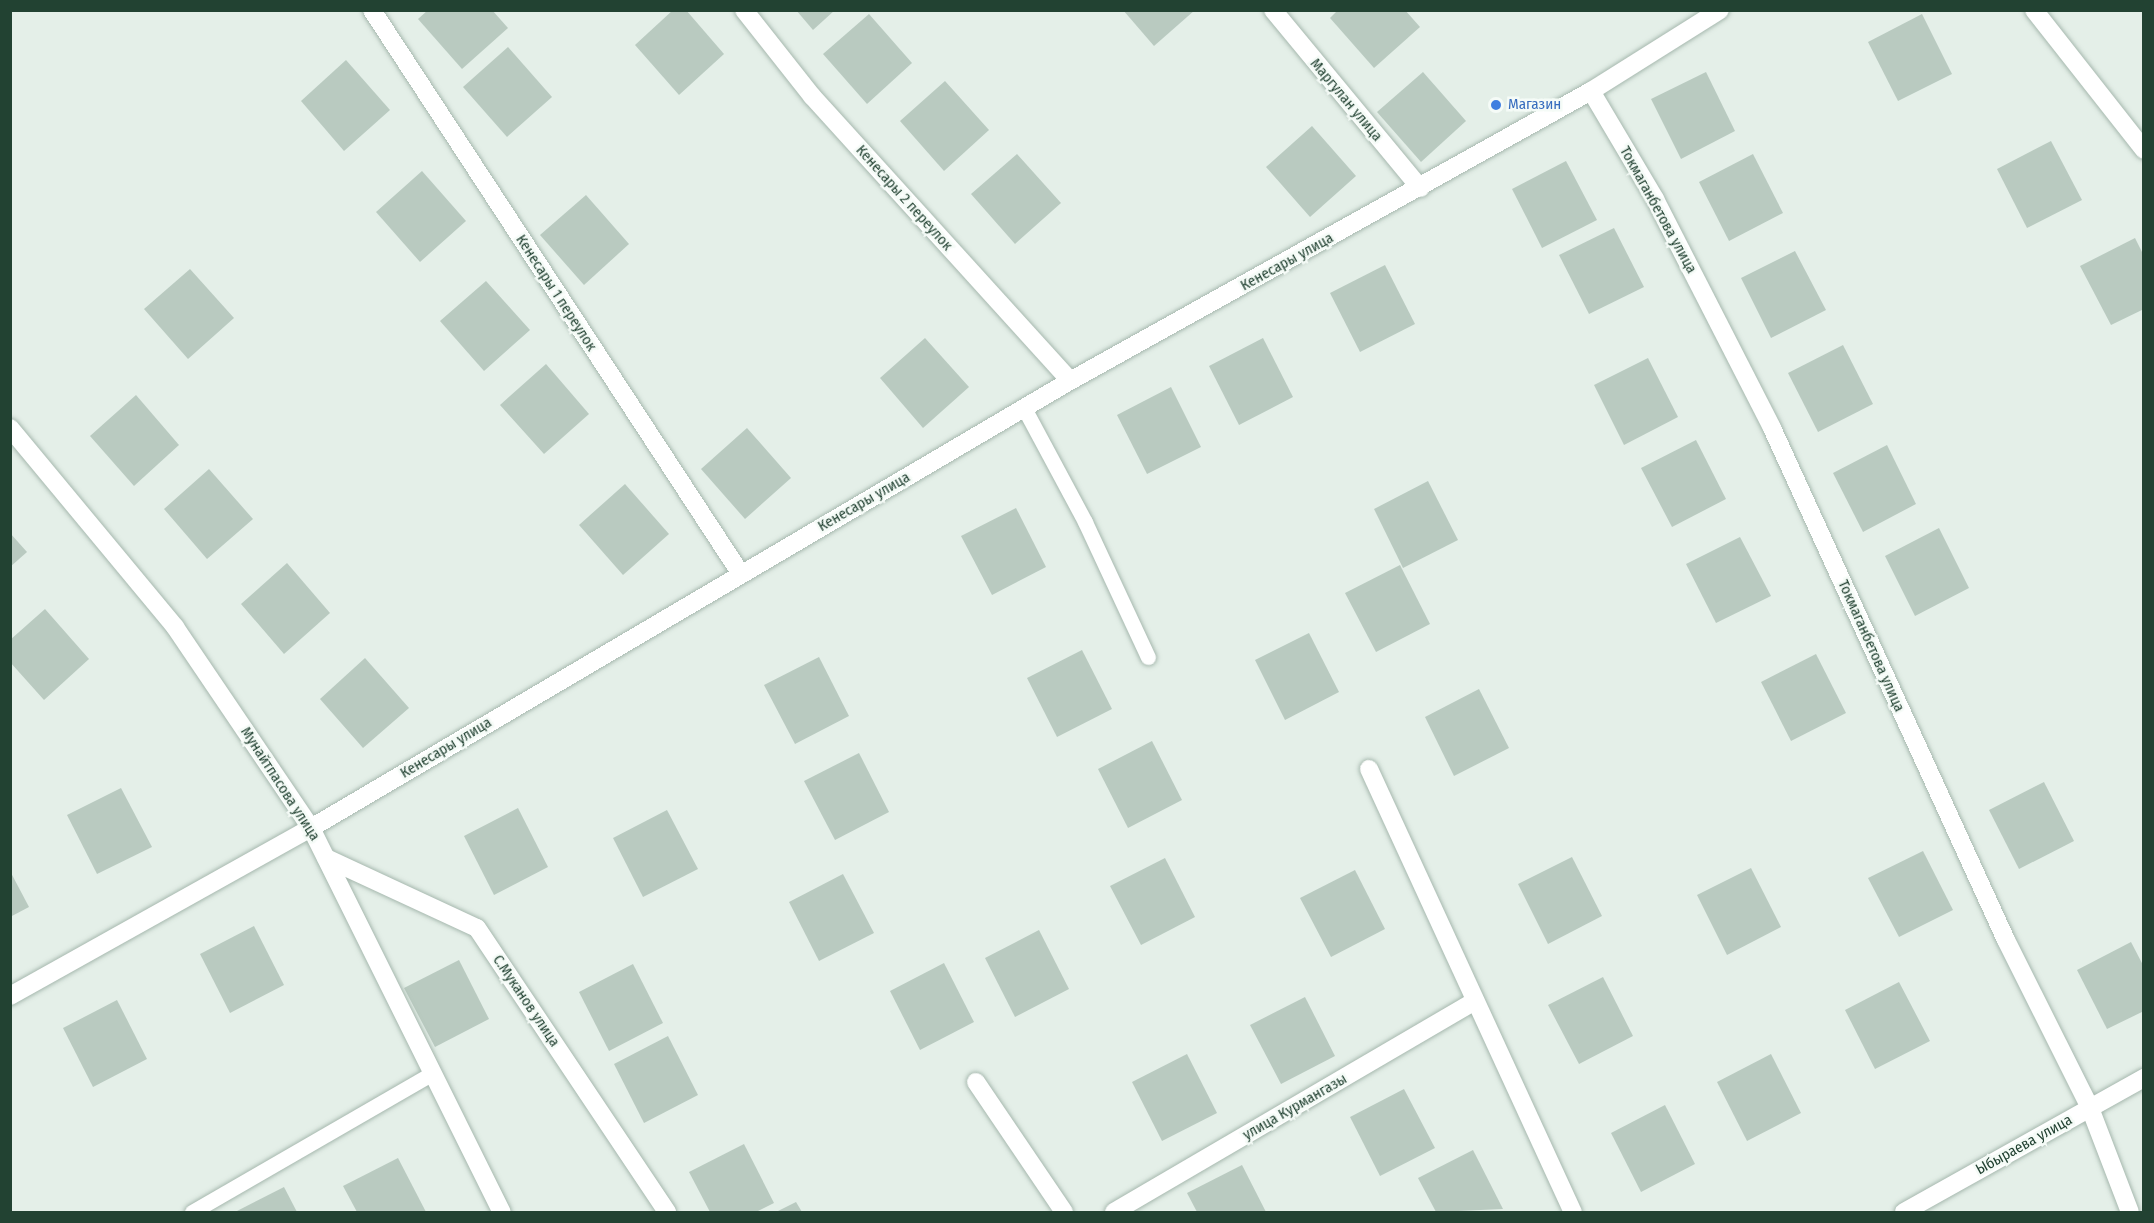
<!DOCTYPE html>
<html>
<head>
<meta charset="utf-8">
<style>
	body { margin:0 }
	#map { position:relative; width:2154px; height:1223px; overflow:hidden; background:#e4efe8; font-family:"Fira Sans Condensed",sans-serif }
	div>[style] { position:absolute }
	.building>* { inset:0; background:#b9cac0 }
	.roads { filter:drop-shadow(0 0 2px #a6b8ae) drop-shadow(0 0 2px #a6b8ae) }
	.lane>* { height:15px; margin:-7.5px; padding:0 7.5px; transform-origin:7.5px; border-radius:7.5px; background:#fff }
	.street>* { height:18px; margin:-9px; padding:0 9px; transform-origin:9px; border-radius:9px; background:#fff }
	.dots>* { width:16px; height:16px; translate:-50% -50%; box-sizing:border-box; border:3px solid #f5fbf7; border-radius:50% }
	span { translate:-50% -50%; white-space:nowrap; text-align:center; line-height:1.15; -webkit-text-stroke:5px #f5fbf7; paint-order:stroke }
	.street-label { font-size:15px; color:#224232 }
	.shop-label { font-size:15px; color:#366cbe }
	.left { translate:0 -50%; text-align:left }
	.frame { position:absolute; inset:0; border:12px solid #224232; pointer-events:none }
</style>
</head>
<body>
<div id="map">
	<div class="building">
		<div style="clip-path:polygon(428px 10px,492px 10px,508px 28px,462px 69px,418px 19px)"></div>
		<div style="clip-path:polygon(673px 10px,686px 10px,724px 54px,679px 95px,635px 45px)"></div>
		<div style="clip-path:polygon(796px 10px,835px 10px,813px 30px)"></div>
		<div style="clip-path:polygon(1123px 10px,1195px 10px,1154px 46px)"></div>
		<div style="clip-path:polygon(1338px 10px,1405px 10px,1420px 27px,1374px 68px,1330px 18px)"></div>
		<div style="clip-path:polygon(869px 14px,912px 63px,867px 104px,823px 54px)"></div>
		<div style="clip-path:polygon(1922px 14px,1952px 74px,1898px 101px,1868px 42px)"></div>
		<div style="clip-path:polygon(508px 47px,552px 97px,507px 137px,463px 87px)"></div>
		<div style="clip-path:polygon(346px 60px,390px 110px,344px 151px,301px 101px)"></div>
		<div style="clip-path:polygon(1423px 72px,1466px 121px,1421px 162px,1377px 112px)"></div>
		<div style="clip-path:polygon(1706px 72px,1735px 131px,1681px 159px,1651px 99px)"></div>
		<div style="clip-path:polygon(945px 81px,989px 130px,944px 171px,900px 121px)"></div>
		<div style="clip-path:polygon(1312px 126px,1356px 176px,1310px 217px,1266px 167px)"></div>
		<div style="clip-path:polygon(2051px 141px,2082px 200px,2027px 228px,1997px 169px)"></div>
		<div style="clip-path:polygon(1017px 154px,1061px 203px,1015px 244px,971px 194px)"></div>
		<div style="clip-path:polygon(1753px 154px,1783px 213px,1729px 241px,1699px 182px)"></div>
		<div style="clip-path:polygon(1566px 161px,1597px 220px,1542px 248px,1512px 189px)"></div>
		<div style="clip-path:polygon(422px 171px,466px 221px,420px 262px,376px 212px)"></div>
		<div style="clip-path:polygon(586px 195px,629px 244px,584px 285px,540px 235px)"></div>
		<div style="clip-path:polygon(1614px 228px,1644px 287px,1589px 314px,1559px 255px)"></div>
		<div style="clip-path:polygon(2135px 238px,2144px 256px,2144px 309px,2111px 325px,2080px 266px)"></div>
		<div style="clip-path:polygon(1795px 251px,1826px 310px,1771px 338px,1741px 278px)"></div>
		<div style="clip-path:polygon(1385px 265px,1415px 324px,1360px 352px,1330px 293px)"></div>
		<div style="clip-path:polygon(190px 269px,234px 318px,188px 359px,144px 309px)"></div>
		<div style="clip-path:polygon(486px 281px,530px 330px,484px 371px,440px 321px)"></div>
		<div style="clip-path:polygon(925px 338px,969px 387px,923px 428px,880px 378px)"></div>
		<div style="clip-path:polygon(1263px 338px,1293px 397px,1239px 425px,1209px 366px)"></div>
		<div style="clip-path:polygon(1843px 345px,1873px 404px,1818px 432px,1788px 373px)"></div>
		<div style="clip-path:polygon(1648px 358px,1678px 417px,1624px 445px,1594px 385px)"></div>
		<div style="clip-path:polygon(546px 364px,589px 414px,544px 454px,500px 405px)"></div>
		<div style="clip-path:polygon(1171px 387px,1201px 447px,1147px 474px,1117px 415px)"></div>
		<div style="clip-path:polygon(136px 395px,179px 445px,134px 486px,90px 436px)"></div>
		<div style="clip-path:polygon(747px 428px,791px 478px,745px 519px,701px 469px)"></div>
		<div style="clip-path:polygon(1696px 440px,1726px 499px,1672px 527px,1641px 468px)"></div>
		<div style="clip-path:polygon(1887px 445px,1916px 504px,1863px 532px,1833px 473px)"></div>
		<div style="clip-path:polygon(209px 469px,253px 519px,207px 559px,164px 509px)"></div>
		<div style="clip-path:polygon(1428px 481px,1458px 540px,1403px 568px,1374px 509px)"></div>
		<div style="clip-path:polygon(625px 484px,669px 534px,623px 575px,579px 525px)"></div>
		<div style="clip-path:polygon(1016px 508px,1046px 567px,992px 595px,961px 536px)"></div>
		<div style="clip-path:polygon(1939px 528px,1969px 588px,1915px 616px,1885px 556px)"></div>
		<div style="clip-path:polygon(10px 533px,27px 552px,10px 567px)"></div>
		<div style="clip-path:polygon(1740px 537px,1771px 596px,1716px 623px,1686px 564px)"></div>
		<div style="clip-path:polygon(287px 563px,330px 613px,284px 654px,241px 604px)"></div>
		<div style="clip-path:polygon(1400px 565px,1430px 624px,1376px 652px,1345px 593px)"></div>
		<div style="clip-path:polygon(45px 609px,89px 659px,44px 700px,10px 662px,10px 640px)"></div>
		<div style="clip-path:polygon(1309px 633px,1339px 692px,1285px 720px,1255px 660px)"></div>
		<div style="clip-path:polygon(1082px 650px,1112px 709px,1057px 737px,1027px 678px)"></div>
		<div style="clip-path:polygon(1816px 654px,1846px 713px,1791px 741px,1761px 682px)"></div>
		<div style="clip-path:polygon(819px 657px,849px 716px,795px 744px,764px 685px)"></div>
		<div style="clip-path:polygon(365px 658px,409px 708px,363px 748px,320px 699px)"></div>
		<div style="clip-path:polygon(1479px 689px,1509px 748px,1454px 776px,1425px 717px)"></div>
		<div style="clip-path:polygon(1152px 741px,1182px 800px,1128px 828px,1098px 769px)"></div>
		<div style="clip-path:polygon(859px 753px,889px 812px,835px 840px,804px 781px)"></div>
		<div style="clip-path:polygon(2044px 782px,2074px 841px,2019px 869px,1989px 810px)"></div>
		<div style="clip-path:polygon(121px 788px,152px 847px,97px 874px,67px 815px)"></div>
		<div style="clip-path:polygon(518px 808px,548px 867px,494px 895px,464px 836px)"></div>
		<div style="clip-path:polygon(667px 810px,698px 869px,643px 897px,613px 838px)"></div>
		<div style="clip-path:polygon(1923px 851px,1953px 910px,1899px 937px,1868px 878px)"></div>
		<div style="clip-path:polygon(1572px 857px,1602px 916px,1548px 944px,1518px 884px)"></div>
		<div style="clip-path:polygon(1165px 858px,1195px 917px,1141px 945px,1110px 886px)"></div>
		<div style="clip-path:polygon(1751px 868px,1781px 927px,1727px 955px,1697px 895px)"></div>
		<div style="clip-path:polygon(1355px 870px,1385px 929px,1331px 957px,1300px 898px)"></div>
		<div style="clip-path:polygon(10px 871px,29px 907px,10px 917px)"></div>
		<div style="clip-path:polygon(843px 874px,874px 933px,819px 961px,789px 902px)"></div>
		<div style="clip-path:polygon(254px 926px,284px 985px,230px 1013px,200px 954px)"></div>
		<div style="clip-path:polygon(1039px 930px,1069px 989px,1015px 1017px,985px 958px)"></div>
		<div style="clip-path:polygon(2131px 942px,2144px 967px,2144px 1011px,2107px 1029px,2077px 970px)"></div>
		<div style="clip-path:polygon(459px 960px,489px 1019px,435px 1047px,404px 988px)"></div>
		<div style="clip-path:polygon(944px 963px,974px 1022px,920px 1050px,890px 991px)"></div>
		<div style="clip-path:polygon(633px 964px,663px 1023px,609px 1051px,579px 992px)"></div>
		<div style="clip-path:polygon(1603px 977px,1633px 1036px,1579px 1064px,1548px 1005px)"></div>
		<div style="clip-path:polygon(1899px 982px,1930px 1041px,1875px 1069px,1845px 1010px)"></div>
		<div style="clip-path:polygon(1305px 997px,1335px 1056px,1281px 1084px,1250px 1025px)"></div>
		<div style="clip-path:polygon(117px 1000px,147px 1059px,93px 1087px,63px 1028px)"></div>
		<div style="clip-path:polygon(668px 1036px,698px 1095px,644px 1123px,614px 1064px)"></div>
		<div style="clip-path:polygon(1187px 1054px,1217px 1113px,1162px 1141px,1132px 1082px)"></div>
		<div style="clip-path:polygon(1771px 1054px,1801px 1113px,1747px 1141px,1717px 1082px)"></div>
		<div style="clip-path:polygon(1404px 1089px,1435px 1148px,1380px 1176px,1350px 1117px)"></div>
		<div style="clip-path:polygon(1665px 1105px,1695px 1164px,1641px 1192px,1611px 1133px)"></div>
		<div style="clip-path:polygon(744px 1144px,774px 1203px,756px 1212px,710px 1212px,689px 1172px)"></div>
		<div style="clip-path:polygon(1473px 1150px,1503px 1209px,1436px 1212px,1418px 1178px)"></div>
		<div style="clip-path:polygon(398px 1158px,426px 1212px,357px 1212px,343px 1186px)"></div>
		<div style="clip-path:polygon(1242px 1165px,1266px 1212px,1197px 1212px,1187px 1193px)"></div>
		<div style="clip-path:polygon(284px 1187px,297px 1212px,235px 1212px)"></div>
		<div style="clip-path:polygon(796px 1202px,802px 1212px,776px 1212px)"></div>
	</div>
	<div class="roads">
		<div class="lane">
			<div style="left:1024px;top:408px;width:129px;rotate:61.8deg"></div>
			<div style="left:1085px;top:522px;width:149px;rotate:65deg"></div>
			<div style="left:192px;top:1212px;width:278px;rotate:-30deg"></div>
		</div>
		<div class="street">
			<div style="left:372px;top:10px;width:674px;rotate:56.81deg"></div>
			<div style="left:744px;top:10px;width:110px;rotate:51.7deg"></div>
			<div style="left:812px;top:96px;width:384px;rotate:47.8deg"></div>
			<div style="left:1273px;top:10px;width:231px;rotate:50.4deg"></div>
			<div style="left:2034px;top:10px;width:178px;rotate:51.8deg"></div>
			<div style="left:1591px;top:91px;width:126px;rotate:59.3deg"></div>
			<div style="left:1655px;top:199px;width:257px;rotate:62.9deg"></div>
			<div style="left:1772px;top:428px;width:563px;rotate:65.44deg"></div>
			<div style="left:2006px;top:940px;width:188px;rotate:63.4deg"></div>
			<div style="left:2090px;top:1108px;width:111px;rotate:69deg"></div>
			<div style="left:10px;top:428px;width:259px;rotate:50.3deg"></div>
			<div style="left:175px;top:627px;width:243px;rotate:55.9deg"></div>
			<div style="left:311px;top:828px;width:429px;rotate:63.6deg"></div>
			<div style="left:1369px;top:769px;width:488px;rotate:65.3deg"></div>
			<div style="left:326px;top:858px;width:166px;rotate:24.9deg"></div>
			<div style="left:477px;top:928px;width:342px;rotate:56.2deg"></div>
			<div style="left:10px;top:996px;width:345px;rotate:-29.2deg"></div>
			<div style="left:311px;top:828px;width:881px;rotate:-30.5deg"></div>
			<div style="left:1070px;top:381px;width:596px;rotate:-29.1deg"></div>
			<div style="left:1591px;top:91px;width:152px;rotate:-32.1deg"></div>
			<div style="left:976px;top:1082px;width:157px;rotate:55.9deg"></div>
			<div style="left:1114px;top:1212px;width:418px;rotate:-30.3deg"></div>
			<div style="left:1904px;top:1212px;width:275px;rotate:-29.2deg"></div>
		</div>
	</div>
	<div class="dots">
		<div style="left:1496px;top:105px;background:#3f7fe0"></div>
	</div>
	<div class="street-label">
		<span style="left:1346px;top:100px;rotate:50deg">Маргулан улица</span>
		<span style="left:904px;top:198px;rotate:48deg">Кенесары 2 переулок</span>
		<span style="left:1658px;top:210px;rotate:61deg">Токмаганбетова улица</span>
		<span style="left:1287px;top:262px;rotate:-29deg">Кенесары улица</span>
		<span style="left:556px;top:293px;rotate:57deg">Кенесары 1 переулок</span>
		<span style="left:864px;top:502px;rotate:-30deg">Кенесары улица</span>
		<span style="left:1871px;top:646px;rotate:66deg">Токмаганбетова улица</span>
		<span style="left:446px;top:748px;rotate:-31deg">Кенесары улица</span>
		<span style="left:280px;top:784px;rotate:57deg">Мунайтпасова улица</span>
		<span style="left:526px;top:1001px;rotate:56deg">С.Муканов улица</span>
		<span style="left:1295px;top:1107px;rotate:-30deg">улица Курмангазы</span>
		<span style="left:2024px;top:1145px;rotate:-29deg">Ыбыраева улица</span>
	</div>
	<div class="shop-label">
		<span class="left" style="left:1508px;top:105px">Магазин</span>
	</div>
	<div class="frame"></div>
</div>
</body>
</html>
